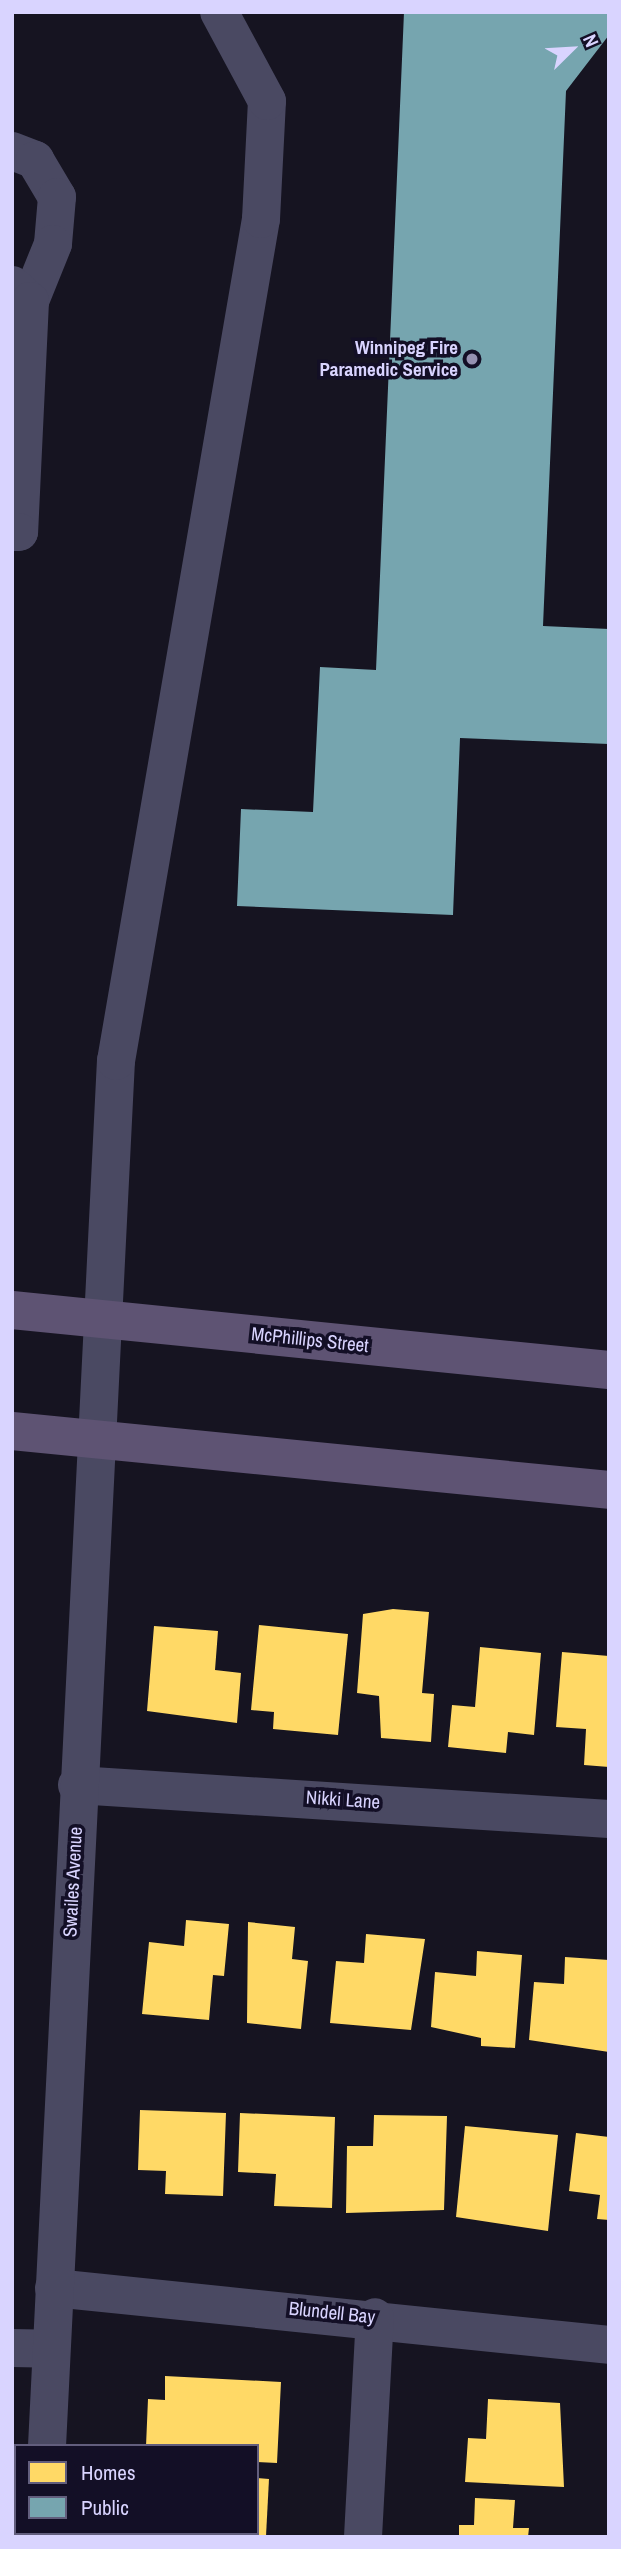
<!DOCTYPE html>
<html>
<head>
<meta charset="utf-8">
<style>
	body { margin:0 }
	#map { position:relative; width:621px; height:2549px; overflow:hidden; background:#161421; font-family:"Archivo Narrow",sans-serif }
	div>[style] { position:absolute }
	.homes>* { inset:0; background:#ffd966 }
	.public>* { inset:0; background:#76a5af }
	.minor>* { height:38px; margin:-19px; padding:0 19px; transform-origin:19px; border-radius:19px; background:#4a4962 }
	.major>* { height:38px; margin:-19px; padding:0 19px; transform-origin:19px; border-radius:19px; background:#5e5373 }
	.dots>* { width:19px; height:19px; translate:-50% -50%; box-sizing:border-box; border:4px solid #130f26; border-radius:50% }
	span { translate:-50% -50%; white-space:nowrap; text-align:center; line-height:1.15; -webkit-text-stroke:7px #130f26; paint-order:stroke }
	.poi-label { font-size:19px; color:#d9d4ff; font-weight:700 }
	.right { translate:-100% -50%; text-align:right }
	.street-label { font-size:19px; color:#d9d4ff }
	.frame { position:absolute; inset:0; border:14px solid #d9d4ff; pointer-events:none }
	.legend { position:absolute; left:14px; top:2444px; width:245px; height:91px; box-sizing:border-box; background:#130f26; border:2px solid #625e7d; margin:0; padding:9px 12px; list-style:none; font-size:21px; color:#d9d4ff }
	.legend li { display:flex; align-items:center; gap:14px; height:35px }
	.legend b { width:35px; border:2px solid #625e7d }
	.north { position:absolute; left:537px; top:14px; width:70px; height:70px; -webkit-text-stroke:5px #130f26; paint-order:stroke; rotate:66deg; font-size:19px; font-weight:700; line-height:28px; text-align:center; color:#d9d4ff }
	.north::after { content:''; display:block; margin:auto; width:24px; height:32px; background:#d9d4ff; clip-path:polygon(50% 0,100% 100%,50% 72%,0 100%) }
</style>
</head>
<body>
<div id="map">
	<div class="homes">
		<div style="clip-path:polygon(393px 1609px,429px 1612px,422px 1693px,434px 1694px,431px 1742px,381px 1738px,379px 1696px,357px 1693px,363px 1614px)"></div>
		<div style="clip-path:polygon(259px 1625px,348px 1634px,338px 1735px,273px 1729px,274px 1712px,251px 1710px)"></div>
		<div style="clip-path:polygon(154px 1626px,218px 1631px,215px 1670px,241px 1673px,237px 1723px,147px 1711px)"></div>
		<div style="clip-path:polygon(480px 1647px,541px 1653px,534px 1735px,508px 1732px,506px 1753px,448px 1747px,452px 1705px,475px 1707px)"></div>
		<div style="clip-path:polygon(562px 1652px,609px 1656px,609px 1767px,584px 1765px,586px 1729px,556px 1727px)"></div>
		<div style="clip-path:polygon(186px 1920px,229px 1924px,224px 1976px,213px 1975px,209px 2020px,142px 2014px,149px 1942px,184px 1946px)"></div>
		<div style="clip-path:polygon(248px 1922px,295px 1927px,292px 1959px,308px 1961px,301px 2029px,247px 2023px)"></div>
		<div style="clip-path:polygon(366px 1934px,425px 1939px,411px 2030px,330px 2023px,336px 1961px,364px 1963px)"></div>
		<div style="clip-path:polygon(477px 1951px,522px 1955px,515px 2048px,481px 2046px,481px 2038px,431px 2027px,435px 1972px,476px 1976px)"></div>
		<div style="clip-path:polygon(565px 1957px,609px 1960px,609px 2052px,529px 2040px,534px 1982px,564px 1984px)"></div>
		<div style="clip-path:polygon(140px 2110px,226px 2113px,223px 2196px,165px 2194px,166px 2171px,138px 2170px)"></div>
		<div style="clip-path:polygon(240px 2113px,335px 2117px,332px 2208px,274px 2206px,276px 2174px,238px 2172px)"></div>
		<div style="clip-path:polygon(374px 2115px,447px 2116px,444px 2210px,346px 2213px,347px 2146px,373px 2146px)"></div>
		<div style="clip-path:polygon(465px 2126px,558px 2135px,548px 2231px,456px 2217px)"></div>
		<div style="clip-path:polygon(576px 2133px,609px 2137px,609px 2220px,597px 2219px,600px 2195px,569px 2191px)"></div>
		<div style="clip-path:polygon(165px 2376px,281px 2382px,277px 2463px,257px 2462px,257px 2446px,146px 2446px,148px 2399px,165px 2400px)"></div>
		<div style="clip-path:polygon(488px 2399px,560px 2403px,564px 2487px,465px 2482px,468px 2438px,486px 2439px)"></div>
		<div style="clip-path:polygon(257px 2478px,269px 2479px,266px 2536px,257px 2535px)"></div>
		<div style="clip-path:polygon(475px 2498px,515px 2500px,513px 2528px,529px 2528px,528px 2537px,459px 2537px,459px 2525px,474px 2525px)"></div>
		<div style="clip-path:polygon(146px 2533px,240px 2533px,146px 2537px)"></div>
	</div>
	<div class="public">
		<div style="clip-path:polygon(404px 12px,609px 12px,609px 35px,566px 91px,543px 626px,609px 629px,609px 744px,460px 738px,453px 915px,237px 906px,241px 809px,313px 812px,320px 667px,376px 670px)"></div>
	</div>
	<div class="minor">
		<div style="left:12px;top:151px;width:25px;rotate:21deg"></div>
		<div style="left:35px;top:160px;width:43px;rotate:59.3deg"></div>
		<div style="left:57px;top:197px;width:47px;rotate:94.9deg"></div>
		<div style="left:53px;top:244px;width:61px;rotate:112deg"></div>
		<div style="left:12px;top:285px;width:24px;rotate:42deg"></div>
		<div style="left:30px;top:301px;width:231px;rotate:92.7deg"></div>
		<div style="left:19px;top:532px;width:7px;rotate:180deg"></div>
		<div style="left:77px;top:1785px;width:533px;rotate:3.66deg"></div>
		<div style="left:54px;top:2288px;width:558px;rotate:5.86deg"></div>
		<div style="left:12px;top:2348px;width:39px;rotate:1deg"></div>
		<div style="left:47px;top:2446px;width:1387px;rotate:-87.15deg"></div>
		<div style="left:116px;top:1061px;width:854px;rotate:-80.23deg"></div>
		<div style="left:261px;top:219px;width:118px;rotate:-87.1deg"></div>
		<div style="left:267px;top:101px;width:101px;rotate:-118.3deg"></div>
		<div style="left:43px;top:2537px;width:4px;rotate:-90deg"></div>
		<div style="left:363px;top:2537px;width:220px;rotate:-86.9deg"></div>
	</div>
	<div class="major">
		<div style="left:12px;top:1310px;width:600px;rotate:5.74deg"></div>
		<div style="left:12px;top:1431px;width:600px;rotate:5.64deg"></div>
	</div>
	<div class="dots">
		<div style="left:472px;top:359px;background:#9591b1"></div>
	</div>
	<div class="poi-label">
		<span class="right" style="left:458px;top:359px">Winnipeg Fire<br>Paramedic Service</span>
	</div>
	<div class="street-label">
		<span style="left:310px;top:1340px;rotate:6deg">McPhillips Street</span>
		<span style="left:343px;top:1800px;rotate:4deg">Nikki Lane</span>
		<span style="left:73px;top:1882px;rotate:-87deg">Swailes Avenue</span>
		<span style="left:332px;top:2313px;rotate:6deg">Blundell Bay</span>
	</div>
	<div class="frame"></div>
	<ul class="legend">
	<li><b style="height:19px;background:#ffd966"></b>Homes</li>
	<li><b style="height:19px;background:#76a5af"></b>Public</li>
	</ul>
	<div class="north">N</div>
</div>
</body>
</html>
